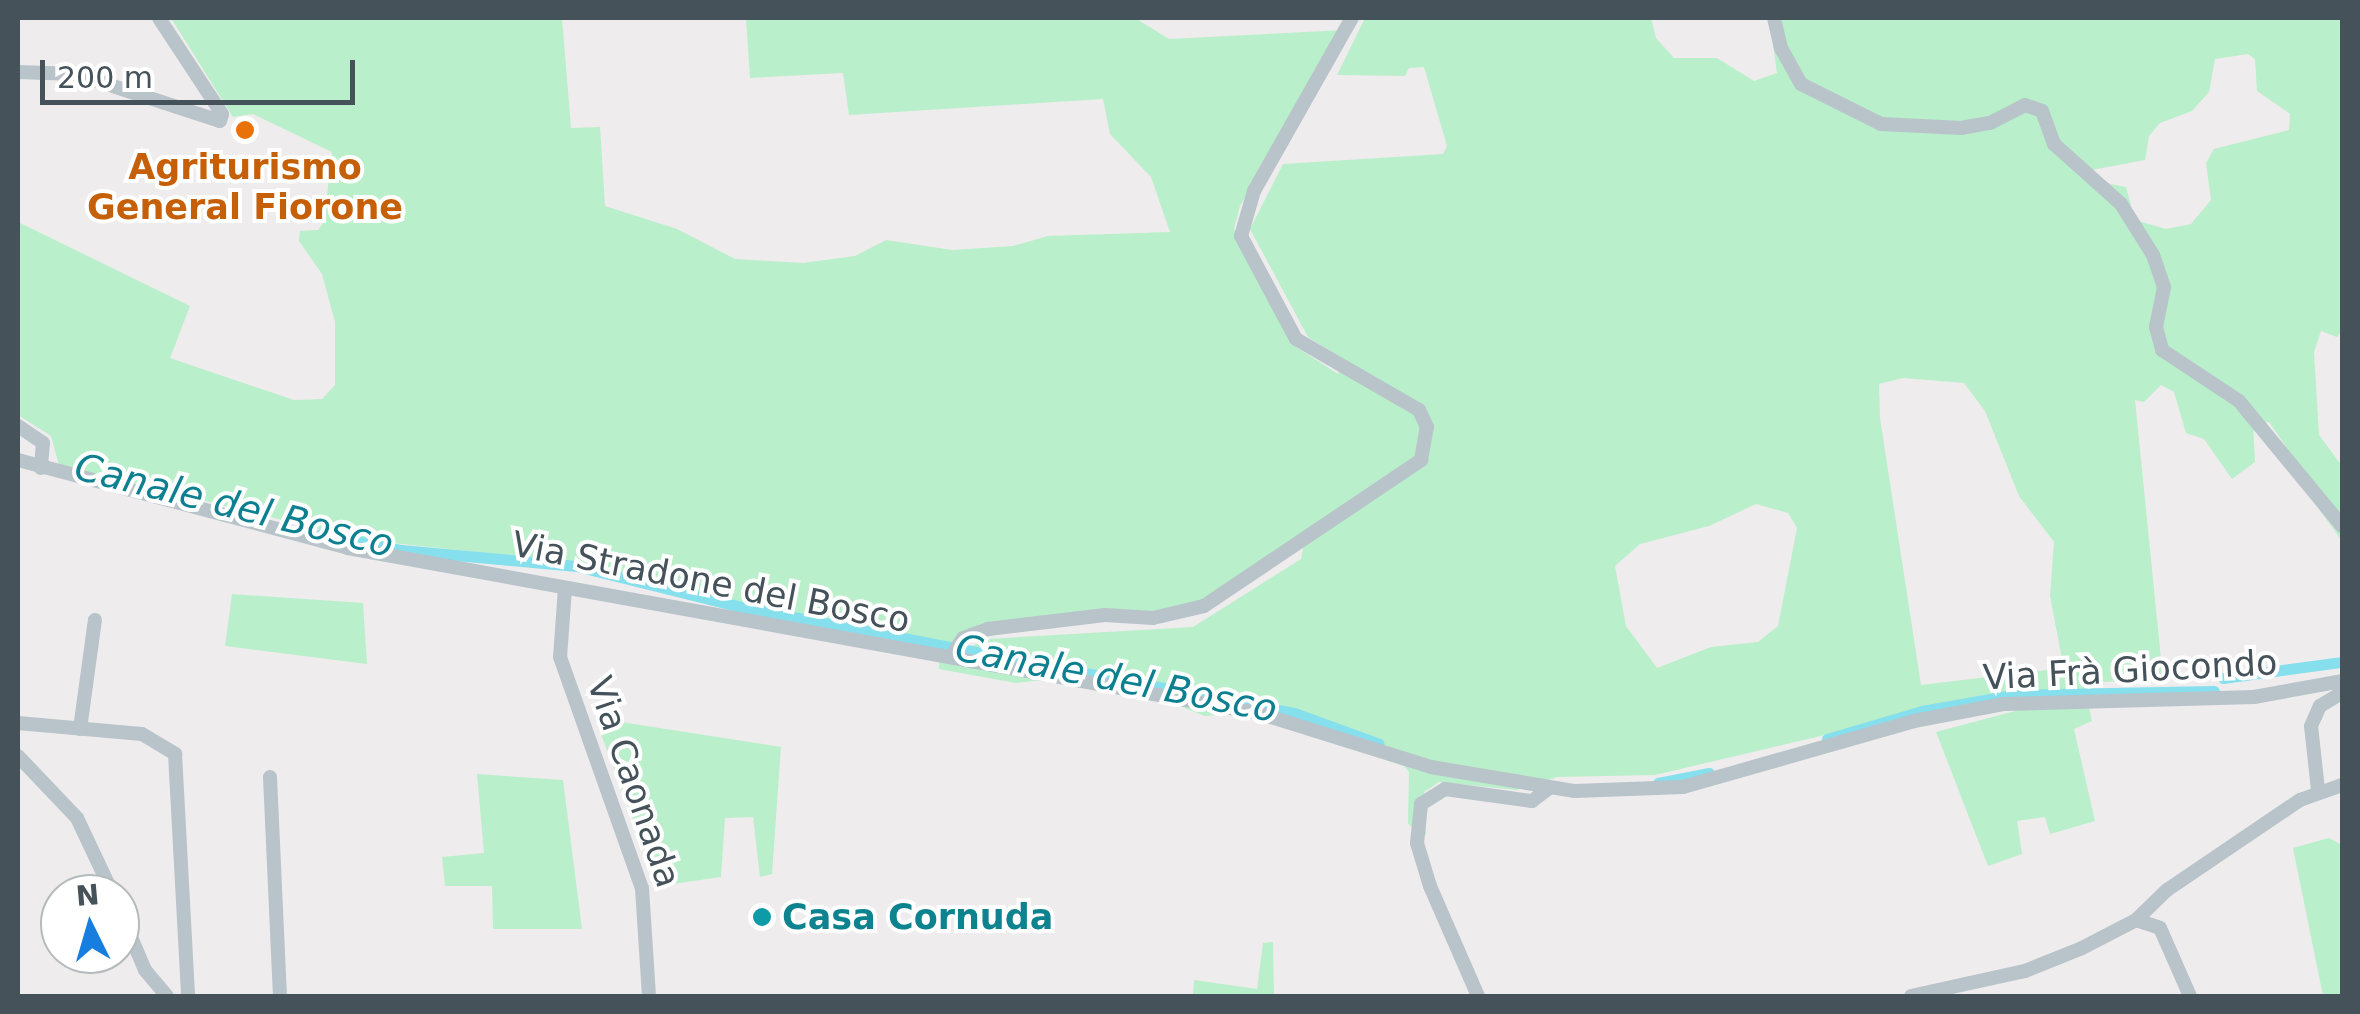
<!DOCTYPE html>
<html>
<head>
<meta charset="utf-8">
<style>
	body { margin:0 }
	#map { position:relative; width:2360px; height:1014px; overflow:hidden; background:#efeced; font-family:"DejaVu Sans",sans-serif }
	div>[style] { position:absolute }
	.green>* { inset:0; background:#b9efca }
	.canal>* { height:11px; margin:-5.5px; padding:0 5.5px; transform-origin:5.5px; border-radius:5.5px; background:#86dfec }
	.minor>* { height:14px; margin:-7px; padding:0 7px; transform-origin:7px; border-radius:7px; background:#b8c3ca }
	.dots>* { width:28px; height:28px; translate:-50% -50%; box-sizing:border-box; border:5px solid #fff; border-radius:50% }
	span { translate:-50% -50%; white-space:nowrap; text-align:center; line-height:1.15; -webkit-text-stroke:8px #fff; paint-order:stroke }
	.food-label { font-size:35px; color:#c56008; font-weight:700 }
	.street-label { font-size:35px; color:#45525a }
	.culture-label { font-size:35px; color:#0d838f; font-weight:700 }
	.left { translate:0 -50%; text-align:left }
	.water-label { font-size:38px; color:#0c7f90; font-style:italic }
	.frame { position:absolute; inset:0; border:20px solid #45525a; pointer-events:none }
	.north { position:absolute; left:40px; top:874px; width:100px; height:100px; box-sizing:border-box; background:#fff; border:2px solid #b5babd; border-radius:50%; rotate:355deg; font-size:28px; font-weight:700; line-height:40px; text-align:center; color:#45525a }
	.north::after { content:''; display:block; margin:auto; width:35px; height:45px; background:#177edf; clip-path:polygon(50% 0,100% 100%,50% 72%,0 100%) }
	.scale { position:absolute; left:40px; top:60px; width:315px; height:45px; box-sizing:border-box; border:5px solid #45525a; border-top:0; padding-left:12px; font-size:30px; line-height:35px; white-space:nowrap; color:#45525a; -webkit-text-stroke:8px #fff; paint-order:stroke }
</style>
</head>
<body>
<div id="map">
	<div class="green">
		<div style="clip-path:polygon(evenodd,171px 18px,562px 18px,571px 128px,600px 127px,605px 206px,677px 229px,735px 259px,803px 263px,855px 256px,886px 240px,952px 250px,1013px 246px,1048px 236px,1170px 232px,1151px 177px,1110px 134px,1103px 99px,849px 115px,843px 73px,750px 78px,746px 18px,1135px 18px,1169px 39px,1345px 30px,1240px 206px,1234px 229px,1296px 347px,1338px 374px,1342px 358px,1308px 337px,1250px 229px,1283px 164px,1443px 154px,1447px 146px,1424px 67px,1409px 68px,1405px 76px,1337px 75px,1365px 18px,1651px 18px,1656px 38px,1674px 58px,1717px 58px,1754px 81px,1777px 73px,1769px 18px,2342px 18px,2342px 330px,2337px 337px,2321px 331px,2314px 352px,2319px 435px,2342px 466px,2342px 541px,2295px 476px,2285px 445px,2269px 422px,2253px 423px,2255px 462px,2232px 479px,2204px 439px,2186px 433px,2174px 392px,2161px 385px,2144px 402px,2135px 400px,2163px 679px,2083px 683px,2092px 721px,2074px 729px,2095px 821px,2050px 834px,2045px 817px,2017px 821px,2022px 854px,1988px 866px,1936px 732px,2034px 706px,2029px 687px,1655px 775px,1557px 777px,1517px 790px,1439px 782px,1424px 792px,1426px 835px,1417px 834px,1408px 823px,1409px 772px,1404px 766px,1304px 730px,1229px 714px,1205px 716px,1167px 701px,1051px 679px,1016px 683px,939px 669px,939px 662px,987px 639px,1193px 627px,1301px 559px,1305px 539px,1188px 612px,1102px 614px,940px 646px,676px 593px,561px 561px,364px 540px,59px 465px,51px 436px,18px 415px,18px 222px,190px 306px,170px 358px,294px 400px,322px 399px,335px 385px,335px 322px,322px 274px,299px 241px,300px 231px,318px 230px,324px 222px,332px 152px,253px 114px,233px 117px,171px 18px,2248px 54px,2255px 59px,2257px 91px,2290px 114px,2289px 130px,2214px 149px,2206px 163px,2211px 200px,2191px 224px,2166px 229px,2135px 220px,2126px 187px,2095px 181px,2086px 171px,2145px 160px,2149px 136px,2160px 123px,2192px 111px,2209px 92px,2215px 59px,2248px 54px,171px 18px,1903px 378px,1964px 383px,1985px 411px,2019px 496px,2054px 542px,2050px 596px,2063px 664px,2056px 669px,1921px 685px,1880px 418px,1879px 384px,1903px 378px,171px 18px,1756px 504px,1788px 513px,1797px 528px,1778px 626px,1758px 642px,1711px 647px,1657px 668px,1626px 626px,1615px 566px,1640px 544px,1709px 526px,1756px 504px)"></div>
		<div style="clip-path:polygon(232px 594px,363px 603px,367px 664px,225px 646px)"></div>
		<div style="clip-path:polygon(595px 718px,781px 747px,772px 874px,760px 877px,753px 817px,725px 818px,721px 877px,658px 886px)"></div>
		<div style="clip-path:polygon(477px 774px,563px 780px,582px 929px,493px 929px,492px 886px,445px 886px,442px 857px,484px 853px)"></div>
		<div style="clip-path:polygon(2329px 838px,2342px 845px,2342px 996px,2323px 996px,2293px 848px)"></div>
		<div style="clip-path:polygon(1273px 942px,1274px 996px,1193px 996px,1194px 980px,1257px 989px,1263px 943px)"></div>
	</div>
	<div class="canal">
		<div style="left:321px;top:534px;width:82px;rotate:11.3deg"></div>
		<div style="left:401px;top:550px;width:176px;rotate:5.2deg"></div>
		<div style="left:576px;top:566px;width:171px;rotate:13.9deg"></div>
		<div style="left:742px;top:607px;width:562px;rotate:10.87deg"></div>
		<div style="left:1294px;top:713px;width:90px;rotate:20deg"></div>
		<div style="left:2223px;top:678px;width:120px;rotate:-7.7deg"></div>
		<div style="left:1827px;top:739px;width:99px;rotate:-16.4deg"></div>
		<div style="left:1922px;top:711px;width:91px;rotate:-10.1deg"></div>
		<div style="left:2012px;top:695px;width:202px;rotate:-1.1deg"></div>
		<div style="left:1658px;top:783px;width:52px;rotate:-11.1deg"></div>
	</div>
	<div class="minor">
		<div style="left:1774px;top:18px;width:31px;rotate:77deg"></div>
		<div style="left:1781px;top:48px;width:41px;rotate:60.9deg"></div>
		<div style="left:1801px;top:84px;width:89px;rotate:26.6deg"></div>
		<div style="left:1881px;top:124px;width:80px;rotate:2.9deg"></div>
		<div style="left:1961px;top:128px;width:29px;rotate:-10deg"></div>
		<div style="left:1990px;top:123px;width:39px;rotate:-27deg"></div>
		<div style="left:2025px;top:105px;width:18px;rotate:19deg"></div>
		<div style="left:2042px;top:111px;width:35px;rotate:70deg"></div>
		<div style="left:2054px;top:144px;width:90px;rotate:41.8deg"></div>
		<div style="left:2121px;top:204px;width:60px;rotate:57.9deg"></div>
		<div style="left:2153px;top:255px;width:34px;rotate:71deg"></div>
		<div style="left:2164px;top:287px;width:41px;rotate:101.3deg"></div>
		<div style="left:2156px;top:327px;width:24px;rotate:75deg"></div>
		<div style="left:2162px;top:350px;width:92px;rotate:33.5deg"></div>
		<div style="left:2239px;top:401px;width:162px;rotate:50.5deg"></div>
		<div style="left:18px;top:72px;width:58px;rotate:2deg"></div>
		<div style="left:76px;top:74px;width:151px;rotate:18.1deg"></div>
		<div style="left:220px;top:121px;width:7px;rotate:-74deg"></div>
		<div style="left:222px;top:114px;width:115px;rotate:-123.3deg"></div>
		<div style="left:18px;top:426px;width:30px;rotate:34deg"></div>
		<div style="left:43px;top:443px;width:25px;rotate:95deg"></div>
		<div style="left:18px;top:460px;width:342px;rotate:14.9deg"></div>
		<div style="left:348px;top:548px;width:925px;rotate:10.28deg"></div>
		<div style="left:1258px;top:713px;width:181px;rotate:17.3deg"></div>
		<div style="left:1431px;top:767px;width:146px;rotate:9.5deg"></div>
		<div style="left:1575px;top:791px;width:108px;rotate:-2.1deg"></div>
		<div style="left:1683px;top:787px;width:240px;rotate:-15.9deg"></div>
		<div style="left:1914px;top:721px;width:92px;rotate:-10.7deg"></div>
		<div style="left:2004px;top:704px;width:250px;rotate:-1.6deg"></div>
		<div style="left:2254px;top:697px;width:89px;rotate:-10.3deg"></div>
		<div style="left:565px;top:588px;width:69px;rotate:94.1deg"></div>
		<div style="left:560px;top:657px;width:245px;rotate:70.5deg"></div>
		<div style="left:642px;top:888px;width:108px;rotate:86.3deg"></div>
		<div style="left:952px;top:655px;width:20px;rotate:-57deg"></div>
		<div style="left:963px;top:638px;width:27px;rotate:-20deg"></div>
		<div style="left:988px;top:629px;width:118px;rotate:-6.8deg"></div>
		<div style="left:1105px;top:615px;width:48px;rotate:3.6deg"></div>
		<div style="left:1153px;top:618px;width:52px;rotate:-13.2deg"></div>
		<div style="left:1204px;top:606px;width:262px;rotate:-33.9deg"></div>
		<div style="left:1421px;top:460px;width:34px;rotate:-80deg"></div>
		<div style="left:1427px;top:427px;width:19px;rotate:-115deg"></div>
		<div style="left:1419px;top:410px;width:142px;rotate:-150deg"></div>
		<div style="left:1296px;top:339px;width:117px;rotate:-118.1deg"></div>
		<div style="left:1241px;top:236px;width:47px;rotate:-73.9deg"></div>
		<div style="left:1254px;top:191px;width:199px;rotate:-60.5deg"></div>
		<div style="left:18px;top:723px;width:124px;rotate:5.1deg"></div>
		<div style="left:142px;top:734px;width:39px;rotate:31deg"></div>
		<div style="left:175px;top:754px;width:242px;rotate:86.9deg"></div>
		<div style="left:80px;top:729px;width:110px;rotate:-82.2deg"></div>
		<div style="left:18px;top:756px;width:86px;rotate:46.4deg"></div>
		<div style="left:77px;top:818px;width:84px;rotate:64.7deg"></div>
		<div style="left:270px;top:777px;width:219px;rotate:87.4deg"></div>
		<div style="left:2318px;top:790px;width:64px;rotate:-96.2deg"></div>
		<div style="left:2311px;top:726px;width:22px;rotate:-66deg"></div>
		<div style="left:2320px;top:706px;width:26px;rotate:-31deg"></div>
		<div style="left:120px;top:911px;width:64px;rotate:67deg"></div>
		<div style="left:145px;top:970px;width:34px;rotate:50deg"></div>
		<div style="left:2136px;top:920px;width:25px;rotate:18deg"></div>
		<div style="left:2160px;top:928px;width:74px;rotate:66.2deg"></div>
		<div style="left:1478px;top:996px;width:120px;rotate:-113.6deg"></div>
		<div style="left:1430px;top:886px;width:45px;rotate:-106.8deg"></div>
		<div style="left:1417px;top:843px;width:39px;rotate:-84deg"></div>
		<div style="left:1421px;top:804px;width:28px;rotate:-32deg"></div>
		<div style="left:1445px;top:789px;width:88px;rotate:7.9deg"></div>
		<div style="left:1532px;top:801px;width:21px;rotate:-37deg"></div>
		<div style="left:1911px;top:996px;width:117px;rotate:-12.4deg"></div>
		<div style="left:2025px;top:971px;width:61px;rotate:-22deg"></div>
		<div style="left:2082px;top:948px;width:61px;rotate:-27.4deg"></div>
		<div style="left:2136px;top:920px;width:43px;rotate:-44.1deg"></div>
		<div style="left:2167px;top:890px;width:161px;rotate:-34.1deg"></div>
		<div style="left:2300px;top:800px;width:45px;rotate:-19.7deg"></div>
	</div>
	<div class="dots">
		<div style="left:245px;top:130px;background:#e8710a"></div>
		<div style="left:762px;top:917px;background:#0f9aa8"></div>
	</div>
	<div class="food-label">
		<span style="left:245px;top:187px">Agriturismo<br>General Fiorone</span>
	</div>
	<div class="street-label">
		<span style="left:711px;top:582px;rotate:11deg">Via Stradone del Bosco</span>
		<span style="left:2130px;top:670px;rotate:-3deg">Via Frà Giocondo</span>
		<span style="left:634px;top:782px;rotate:71deg">Via Caonada</span>
	</div>
	<div class="culture-label">
		<span class="left" style="left:782px;top:917px">Casa Cornuda</span>
	</div>
	<div class="water-label">
		<span style="left:234px;top:506px;rotate:14deg">Canale del Bosco</span>
		<span style="left:1116px;top:679px;rotate:11deg">Canale del Bosco</span>
	</div>
	<div class="frame"></div>
	<div class="north">N</div>
	<div class="scale">200 m</div>
</div>
</body>
</html>
